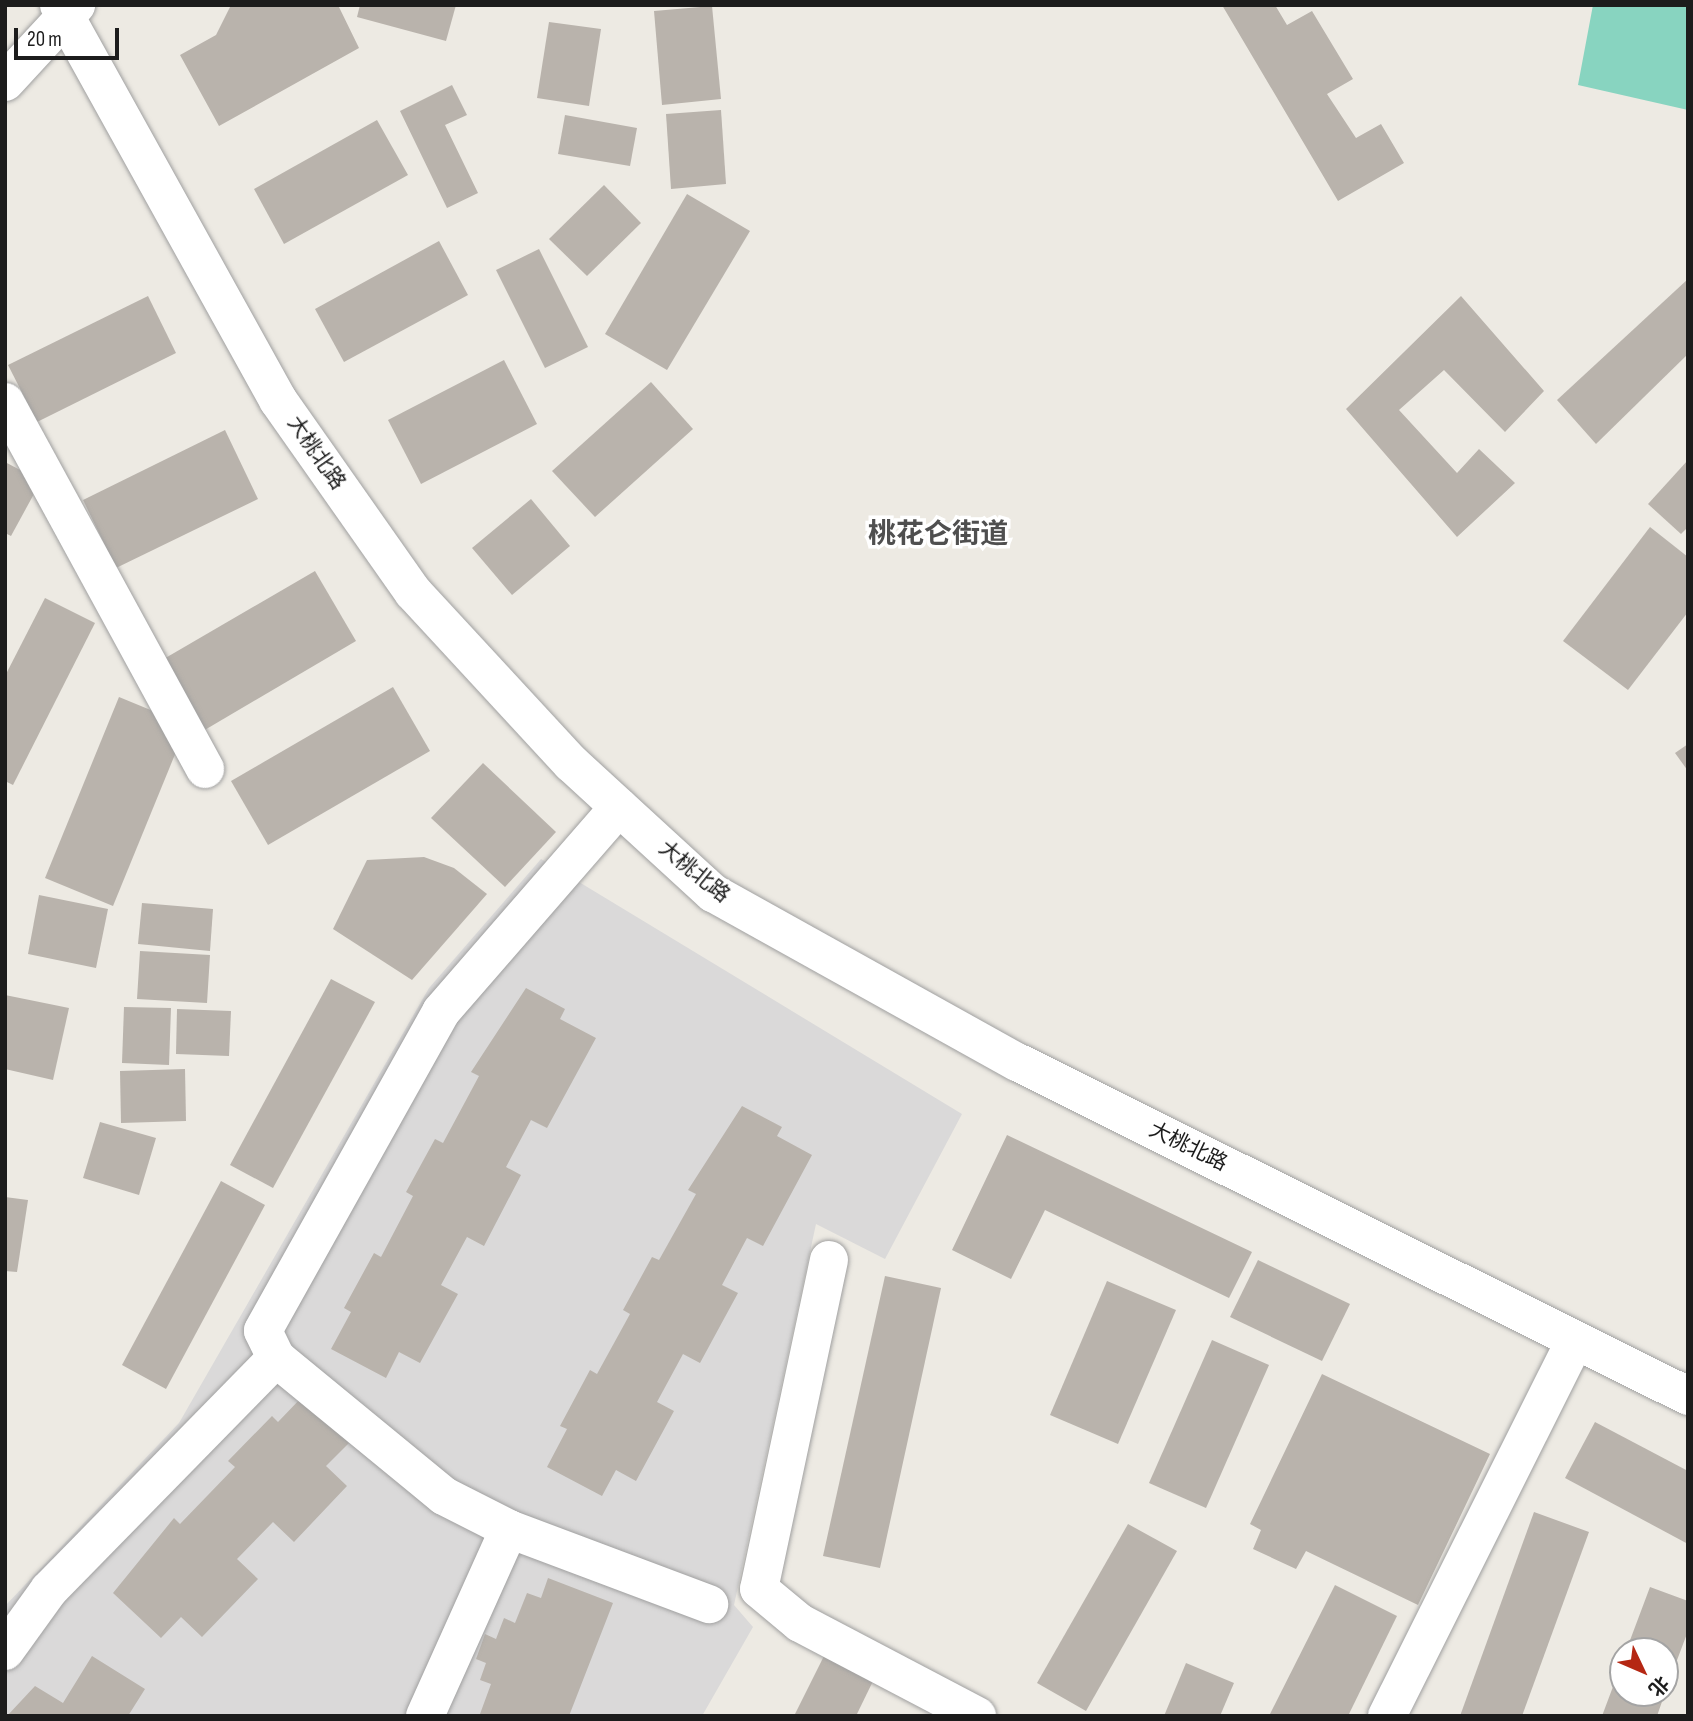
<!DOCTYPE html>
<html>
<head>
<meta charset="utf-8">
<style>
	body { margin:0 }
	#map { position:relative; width:1693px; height:1721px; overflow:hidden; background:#edeae3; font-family:"Sofia Sans Condensed","Noto Sans SC",sans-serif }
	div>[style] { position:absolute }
	.residential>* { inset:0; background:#dad9d9 }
	.pitch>* { inset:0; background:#88d4c0 }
	.building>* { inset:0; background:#b9b3ac }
	.roads { filter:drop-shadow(0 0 2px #a0a0a0) drop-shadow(0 0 2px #a0a0a0) }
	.minor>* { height:38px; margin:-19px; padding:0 19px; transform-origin:19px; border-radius:19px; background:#fff }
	span { translate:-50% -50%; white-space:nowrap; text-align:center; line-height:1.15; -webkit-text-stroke:7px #fff; paint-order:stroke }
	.street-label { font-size:21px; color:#1c1c1c }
	.district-label { font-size:28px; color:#4f4f4f; font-weight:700 }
	.frame { position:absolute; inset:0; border:7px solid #1c1c1c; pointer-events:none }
	.north { position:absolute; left:1609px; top:1637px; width:70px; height:70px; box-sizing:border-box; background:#fff; border:2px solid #a4a4a4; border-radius:50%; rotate:134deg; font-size:19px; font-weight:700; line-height:28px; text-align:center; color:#1c1c1c }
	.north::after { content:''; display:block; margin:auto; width:24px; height:32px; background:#b52713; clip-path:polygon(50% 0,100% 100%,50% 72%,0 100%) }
	.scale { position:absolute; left:14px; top:28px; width:105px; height:32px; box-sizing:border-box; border:4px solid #1c1c1c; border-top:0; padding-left:9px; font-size:21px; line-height:24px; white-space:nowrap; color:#1c1c1c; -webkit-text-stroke:5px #fff; paint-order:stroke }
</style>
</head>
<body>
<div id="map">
	<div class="residential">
		<div style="clip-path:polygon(541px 859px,962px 1114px,885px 1259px,816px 1224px,734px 1605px,753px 1627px,702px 1716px,5px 1716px,5px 1606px,179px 1423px,429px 988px)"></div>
	</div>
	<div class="pitch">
		<div style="clip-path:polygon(1593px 5px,1688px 5px,1688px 110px,1578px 85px)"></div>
	</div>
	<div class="building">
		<div style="clip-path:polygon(231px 5px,338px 5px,359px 48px,219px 126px,180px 55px,216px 35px)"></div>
		<div style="clip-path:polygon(360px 5px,456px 5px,446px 41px,357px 17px)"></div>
		<div style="clip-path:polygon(1222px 5px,1275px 5px,1287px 25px,1312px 11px,1353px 79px,1327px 94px,1356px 138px,1381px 124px,1404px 163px,1338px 201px)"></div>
		<div style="clip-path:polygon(712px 6px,721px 99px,662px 105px,654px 11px)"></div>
		<div style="clip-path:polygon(549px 22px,601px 29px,589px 106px,537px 98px)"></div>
		<div style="clip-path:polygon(452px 85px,467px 115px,445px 125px,478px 193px,447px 208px,400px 111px)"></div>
		<div style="clip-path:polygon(721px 110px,726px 184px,671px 189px,666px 114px)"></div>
		<div style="clip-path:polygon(565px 115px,637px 128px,630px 166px,558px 154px)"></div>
		<div style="clip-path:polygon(377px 120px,408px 175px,284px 244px,254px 189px)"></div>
		<div style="clip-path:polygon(604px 185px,641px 223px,587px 276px,549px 239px)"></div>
		<div style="clip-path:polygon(687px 194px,750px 231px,667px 370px,605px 334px)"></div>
		<div style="clip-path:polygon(439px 241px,468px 295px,344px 362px,315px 309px)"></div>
		<div style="clip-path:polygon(539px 249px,588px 347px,545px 368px,496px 270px)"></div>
		<div style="clip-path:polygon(1688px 279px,1688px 354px,1596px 444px,1557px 400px)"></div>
		<div style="clip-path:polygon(148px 296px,176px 353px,37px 422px,8px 365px)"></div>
		<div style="clip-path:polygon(1461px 296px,1544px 391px,1505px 432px,1444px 370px,1399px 410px,1457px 473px,1479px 449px,1515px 483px,1457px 537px,1346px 409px)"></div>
		<div style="clip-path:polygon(504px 360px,537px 424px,421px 484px,388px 420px)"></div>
		<div style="clip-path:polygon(651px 382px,693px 429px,595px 517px,552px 471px)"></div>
		<div style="clip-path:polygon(225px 430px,258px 499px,116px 568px,83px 500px)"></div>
		<div style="clip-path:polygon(1688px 460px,1688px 527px,1681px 534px,1648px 504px)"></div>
		<div style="clip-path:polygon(5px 462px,41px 481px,11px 536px,5px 533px)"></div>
		<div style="clip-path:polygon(531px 499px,570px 546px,512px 595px,472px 548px)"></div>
		<div style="clip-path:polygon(1650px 527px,1688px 557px,1688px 612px,1628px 690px,1563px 641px)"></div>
		<div style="clip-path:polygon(315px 571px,356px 641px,203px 731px,162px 660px)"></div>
		<div style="clip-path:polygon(45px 598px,95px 623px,13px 785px,5px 781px,5px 676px)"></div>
		<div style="clip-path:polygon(393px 687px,430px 751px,268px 845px,231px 781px)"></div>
		<div style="clip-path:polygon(119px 697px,187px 725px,113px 906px,45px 878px)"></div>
		<div style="clip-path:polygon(1688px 744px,1688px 771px,1675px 753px)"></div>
		<div style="clip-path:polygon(483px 763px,556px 832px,505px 887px,431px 818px)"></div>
		<div style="clip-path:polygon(424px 857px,454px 868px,487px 894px,412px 980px,333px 929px,367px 860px)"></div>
		<div style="clip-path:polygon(39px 895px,108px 909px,96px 968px,28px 954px)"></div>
		<div style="clip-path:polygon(142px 903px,213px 909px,210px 951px,138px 944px)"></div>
		<div style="clip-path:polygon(140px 951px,210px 955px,207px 1003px,137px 999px)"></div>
		<div style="clip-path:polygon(331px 979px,375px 1002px,273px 1188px,230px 1165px)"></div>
		<div style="clip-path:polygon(526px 988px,565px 1009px,560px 1019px,596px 1038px,547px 1128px,531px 1120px,506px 1167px,521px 1175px,484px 1246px,467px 1237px,441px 1285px,458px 1294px,420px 1363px,399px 1352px,386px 1378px,331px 1349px,351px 1312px,344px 1308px,374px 1253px,381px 1257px,413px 1196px,406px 1192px,435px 1139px,443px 1143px,479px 1076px,471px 1072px)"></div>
		<div style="clip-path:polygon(5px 995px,69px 1008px,53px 1080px,5px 1069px)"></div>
		<div style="clip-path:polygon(124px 1007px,171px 1008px,169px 1065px,122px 1063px)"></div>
		<div style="clip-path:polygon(177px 1009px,231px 1011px,229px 1056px,176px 1054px)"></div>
		<div style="clip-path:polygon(185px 1069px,186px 1121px,121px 1123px,120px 1071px)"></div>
		<div style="clip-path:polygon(742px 1106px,782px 1127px,777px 1136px,812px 1155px,763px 1246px,747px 1238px,722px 1285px,738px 1293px,700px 1363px,683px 1354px,657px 1402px,674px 1411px,636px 1481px,616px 1470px,602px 1496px,547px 1467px,567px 1429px,560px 1426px,590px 1370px,597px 1374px,630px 1314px,623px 1310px,652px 1257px,659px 1260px,696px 1194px,688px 1190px)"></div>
		<div style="clip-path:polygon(100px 1122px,156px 1138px,139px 1195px,83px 1178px)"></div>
		<div style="clip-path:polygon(1007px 1135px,1252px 1252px,1229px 1298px,1045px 1210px,1011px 1279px,952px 1250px)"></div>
		<div style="clip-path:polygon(221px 1181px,265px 1205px,166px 1389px,122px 1365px)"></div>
		<div style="clip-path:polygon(5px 1197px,28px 1200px,17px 1272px,5px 1271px)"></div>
		<div style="clip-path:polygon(1258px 1260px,1350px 1304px,1322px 1361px,1230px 1317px)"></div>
		<div style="clip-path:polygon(885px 1276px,941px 1288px,880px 1568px,823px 1556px)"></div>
		<div style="clip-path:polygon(1107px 1281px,1176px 1310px,1118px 1444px,1050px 1415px)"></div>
		<div style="clip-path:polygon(1212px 1340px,1269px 1365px,1206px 1508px,1149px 1483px)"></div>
		<div style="clip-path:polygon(1322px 1374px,1490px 1454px,1418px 1605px,1306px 1551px,1296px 1569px,1253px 1549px,1261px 1530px,1250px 1524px)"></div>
		<div style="clip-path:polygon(302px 1397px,349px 1443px,326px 1466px,347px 1486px,294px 1542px,273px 1522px,237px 1559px,258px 1579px,202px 1637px,181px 1617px,161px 1638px,113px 1593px,174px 1518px,180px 1524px,235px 1467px,228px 1461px,272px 1416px,278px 1422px)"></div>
		<div style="clip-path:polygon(1595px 1422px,1688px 1471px,1688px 1544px,1565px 1478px)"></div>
		<div style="clip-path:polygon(1534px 1512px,1589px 1532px,1522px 1716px,1460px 1716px)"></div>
		<div style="clip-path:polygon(1128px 1524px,1177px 1551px,1086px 1711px,1037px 1683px)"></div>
		<div style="clip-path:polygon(548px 1578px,613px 1603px,569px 1716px,480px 1714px,491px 1684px,480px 1680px,486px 1663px,476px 1659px,485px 1634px,496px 1639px,504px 1618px,515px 1623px,527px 1593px,541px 1598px)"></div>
		<div style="clip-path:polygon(1335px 1585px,1397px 1616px,1348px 1716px,1269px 1716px)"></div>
		<div style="clip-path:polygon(1650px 1587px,1688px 1601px,1688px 1631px,1665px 1692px,1665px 1651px,1626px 1651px)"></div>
		<div style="clip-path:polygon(825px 1654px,874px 1679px,856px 1716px,794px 1716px)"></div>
		<div style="clip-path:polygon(92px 1656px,145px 1689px,128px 1716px,7px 1716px,35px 1686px,63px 1703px)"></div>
		<div style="clip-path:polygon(1623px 1660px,1623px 1693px,1665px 1693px,1657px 1716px,1602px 1716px)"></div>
		<div style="clip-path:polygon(1186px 1663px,1234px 1683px,1220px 1716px,1164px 1716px)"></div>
	</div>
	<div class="roads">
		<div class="minor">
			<div style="left:59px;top:5px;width:452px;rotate:61deg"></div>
			<div style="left:278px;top:400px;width:235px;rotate:54.9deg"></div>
			<div style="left:413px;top:592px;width:233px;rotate:47.3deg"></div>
			<div style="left:571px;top:763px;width:193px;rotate:42.5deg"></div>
			<div style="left:713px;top:893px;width:348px;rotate:29.1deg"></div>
			<div style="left:1017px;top:1062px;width:750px;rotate:26.46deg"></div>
			<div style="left:5px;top:82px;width:105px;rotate:-47.3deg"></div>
			<div style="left:5px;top:402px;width:418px;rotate:61.4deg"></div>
			<div style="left:619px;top:807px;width:271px;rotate:131deg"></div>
			<div style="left:441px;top:1012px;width:365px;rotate:119.2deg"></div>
			<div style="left:263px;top:1331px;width:30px;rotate:64deg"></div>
			<div style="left:276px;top:1358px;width:217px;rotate:39.4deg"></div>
			<div style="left:444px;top:1496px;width:73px;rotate:26.9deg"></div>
			<div style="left:509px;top:1529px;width:214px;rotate:20.6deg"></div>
			<div style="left:829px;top:1260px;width:336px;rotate:102deg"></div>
			<div style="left:759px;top:1589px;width:53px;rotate:39.7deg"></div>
			<div style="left:800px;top:1623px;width:200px;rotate:27.7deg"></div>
			<div style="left:5px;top:1651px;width:75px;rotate:-54.2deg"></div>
			<div style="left:49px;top:1590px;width:325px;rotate:-45.6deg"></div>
			<div style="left:425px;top:1716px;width:205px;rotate:-65.8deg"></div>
			<div style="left:1387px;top:1716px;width:420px;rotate:-63.4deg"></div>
		</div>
	</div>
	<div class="street-label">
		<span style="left:316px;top:453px;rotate:55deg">大桃北路</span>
		<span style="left:694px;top:872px;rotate:39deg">大桃北路</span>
		<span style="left:1188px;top:1147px;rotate:26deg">大桃北路</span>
	</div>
	<div class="district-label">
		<span style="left:938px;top:535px">桃花仑街道</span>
	</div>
	<div class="frame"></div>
	<div class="north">北</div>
	<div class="scale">20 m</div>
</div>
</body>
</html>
